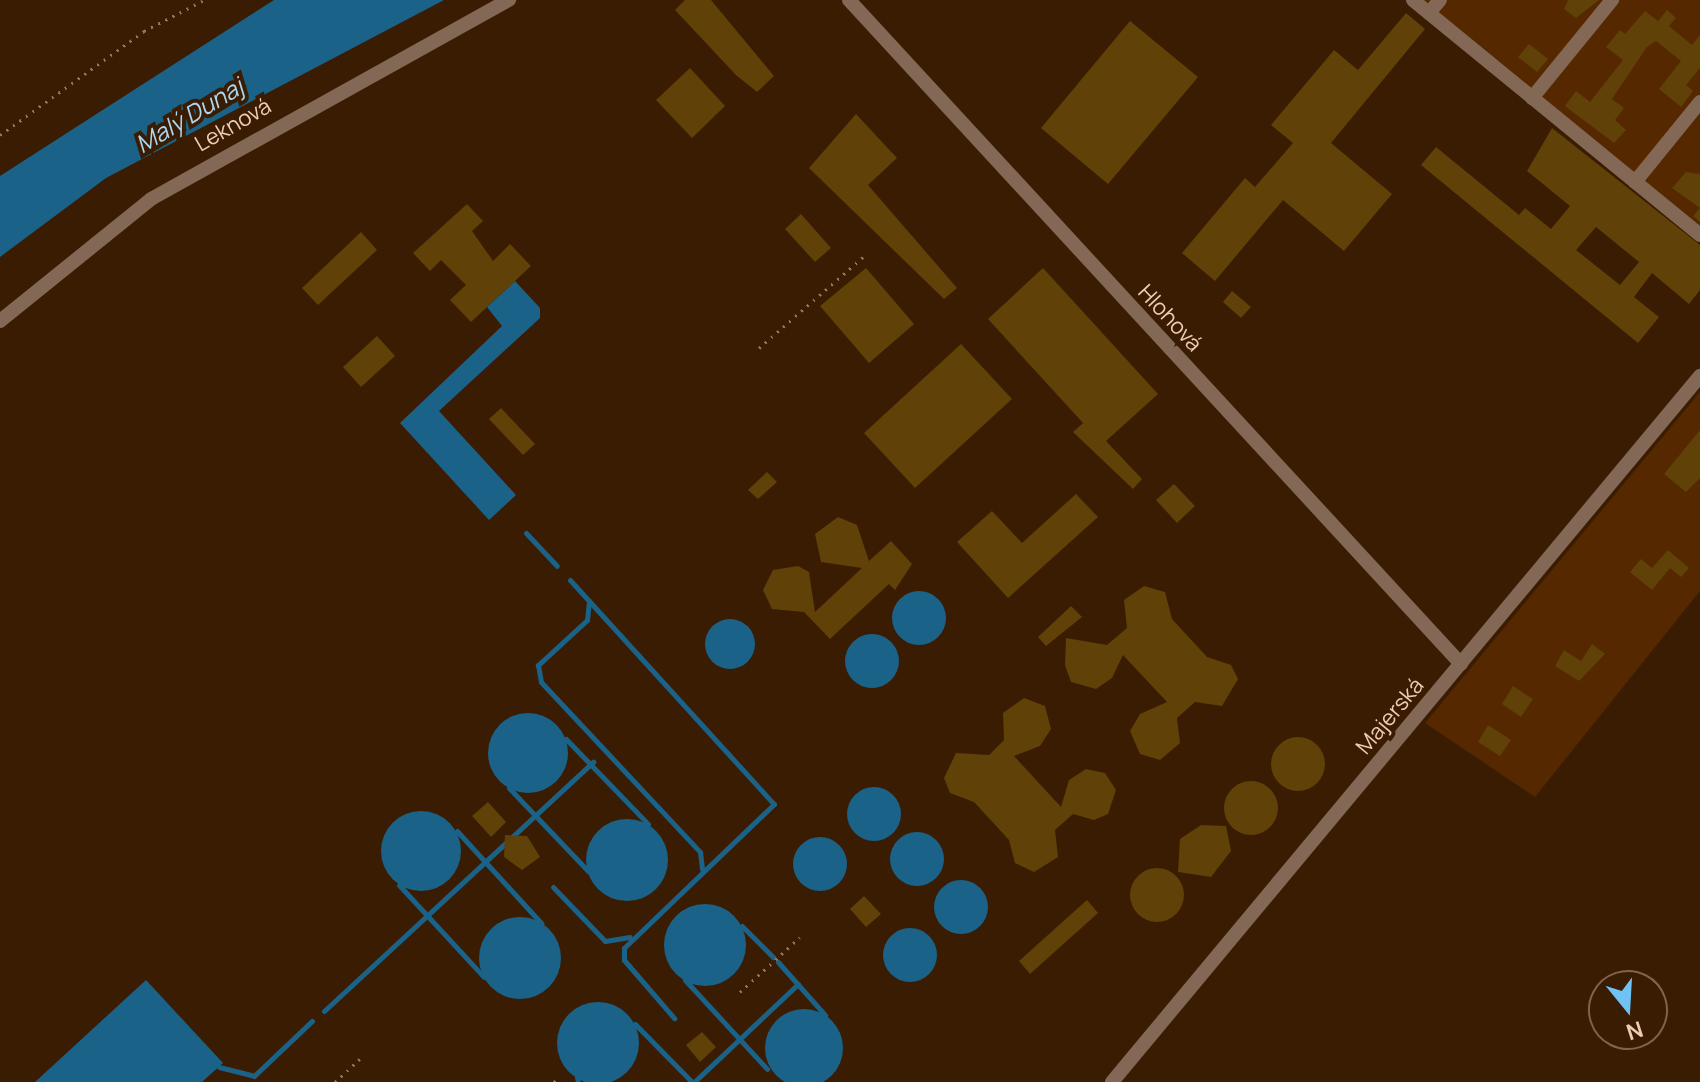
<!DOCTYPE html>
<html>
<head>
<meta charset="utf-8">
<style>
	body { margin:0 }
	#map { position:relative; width:1700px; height:1082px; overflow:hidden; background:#3a1c03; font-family:Manrope,sans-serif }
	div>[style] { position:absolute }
	.green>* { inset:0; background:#562800 }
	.water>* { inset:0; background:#1b6288 }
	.round { border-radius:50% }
	.stream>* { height:5px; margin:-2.5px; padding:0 2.5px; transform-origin:2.5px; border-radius:2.5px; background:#1b6288 }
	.building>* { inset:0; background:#604107 }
	.path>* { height:3px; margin-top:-1.5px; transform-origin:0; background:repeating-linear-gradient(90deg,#95755d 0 2px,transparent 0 8px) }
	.street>* { height:14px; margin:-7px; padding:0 7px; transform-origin:7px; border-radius:7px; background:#836855 }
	span { translate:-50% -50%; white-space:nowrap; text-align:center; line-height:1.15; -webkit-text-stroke:8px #3a1c03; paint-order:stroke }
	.street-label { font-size:22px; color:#edcbb4 }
	.water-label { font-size:24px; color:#acd6f1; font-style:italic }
	.north { position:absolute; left:1588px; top:970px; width:80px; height:80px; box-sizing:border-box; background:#3a1c03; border:2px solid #82624a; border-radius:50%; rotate:162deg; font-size:22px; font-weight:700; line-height:32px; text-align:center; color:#edcbb4 }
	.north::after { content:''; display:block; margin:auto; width:28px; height:36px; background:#6fc2f4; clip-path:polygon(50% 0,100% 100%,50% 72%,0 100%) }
</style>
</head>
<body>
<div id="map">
	<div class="green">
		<div style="clip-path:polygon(1424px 0,1700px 0,1700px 226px)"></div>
		<div style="clip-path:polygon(1700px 392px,1700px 591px,1535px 797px,1425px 723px)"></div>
	</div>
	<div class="water">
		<div style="clip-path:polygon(274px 0,444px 0,106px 178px,0 257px,0 176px)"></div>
		<div style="clip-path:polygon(515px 281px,540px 308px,540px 318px,439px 411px,516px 495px,489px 520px,400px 423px,502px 326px,487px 307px)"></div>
		<div class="round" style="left:892px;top:591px;width:54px;height:54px"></div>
		<div class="round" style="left:705px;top:619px;width:50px;height:50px"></div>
		<div class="round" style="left:845px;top:634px;width:54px;height:54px"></div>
		<div class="round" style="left:488px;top:713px;width:80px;height:80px"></div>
		<div class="round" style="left:847px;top:787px;width:54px;height:54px"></div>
		<div class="round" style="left:381px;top:811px;width:80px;height:80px"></div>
		<div class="round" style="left:586px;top:819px;width:82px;height:82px"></div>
		<div class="round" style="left:890px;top:832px;width:54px;height:54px"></div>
		<div class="round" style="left:793px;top:837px;width:54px;height:54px"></div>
		<div class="round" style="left:934px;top:880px;width:54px;height:54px"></div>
		<div class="round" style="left:664px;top:904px;width:82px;height:82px"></div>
		<div class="round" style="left:479px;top:917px;width:82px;height:82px"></div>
		<div class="round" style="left:883px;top:928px;width:54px;height:54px"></div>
		<div style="clip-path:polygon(146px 980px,223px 1063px,202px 1082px,35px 1082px)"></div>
		<div class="round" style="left:557px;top:1002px;width:82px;height:82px"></div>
		<div class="round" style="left:765px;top:1009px;width:78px;height:78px"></div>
	</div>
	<div class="stream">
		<div style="left:526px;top:533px;width:45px;rotate:46.8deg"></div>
		<div style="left:570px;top:580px;width:303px;rotate:47.7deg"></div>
		<div style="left:774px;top:804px;width:208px;rotate:136.2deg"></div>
		<div style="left:624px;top:948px;width:12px;rotate:90deg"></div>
		<div style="left:624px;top:960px;width:77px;rotate:49.2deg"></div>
		<div style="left:589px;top:601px;width:19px;rotate:96deg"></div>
		<div style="left:587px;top:620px;width:67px;rotate:137.4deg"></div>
		<div style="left:538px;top:665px;width:17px;rotate:80deg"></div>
		<div style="left:541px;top:682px;width:233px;rotate:46.9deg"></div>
		<div style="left:700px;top:852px;width:17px;rotate:83deg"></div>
		<div style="left:566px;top:739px;width:118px;rotate:46deg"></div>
		<div style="left:509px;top:788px;width:115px;rotate:46.4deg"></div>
		<div style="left:457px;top:831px;width:125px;rotate:47.6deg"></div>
		<div style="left:399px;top:885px;width:125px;rotate:47.3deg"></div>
		<div style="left:553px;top:887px;width:75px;rotate:46.1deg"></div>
		<div style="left:605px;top:941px;width:25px;rotate:-9deg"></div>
		<div style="left:742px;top:926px;width:44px;rotate:45deg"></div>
		<div style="left:778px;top:962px;width:71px;rotate:48.4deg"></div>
		<div style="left:685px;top:980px;width:121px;rotate:47.3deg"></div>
		<div style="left:324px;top:1011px;width:367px;rotate:-42.8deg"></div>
		<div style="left:635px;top:1024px;width:81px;rotate:45.5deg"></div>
		<div style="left:219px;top:1067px;width:36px;rotate:14deg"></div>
		<div style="left:254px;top:1076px;width:80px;rotate:-43.5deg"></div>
		<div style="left:577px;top:1077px;width:5px;rotate:79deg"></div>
		<div style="left:694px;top:1082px;width:143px;rotate:-43.3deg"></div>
	</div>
	<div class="building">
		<div style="clip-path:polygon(685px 0,711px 0,774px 76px,757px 92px,736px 75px,675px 10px)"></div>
		<div style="clip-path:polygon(1568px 0,1599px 0,1576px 18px,1564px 9px)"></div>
		<div style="clip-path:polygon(1667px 10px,1676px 18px,1669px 26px,1692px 45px,1700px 35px,1700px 68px,1686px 85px,1693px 91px,1681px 107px,1659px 89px,1681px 61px,1656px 41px,1647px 47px,1612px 99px,1624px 108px,1615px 120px,1626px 130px,1614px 143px,1565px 106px,1576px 91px,1590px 102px,1623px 60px,1606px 47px,1620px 30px,1625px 34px,1645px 11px,1658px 21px)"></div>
		<div style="clip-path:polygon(1406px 13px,1425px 29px,1331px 143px,1392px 194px,1344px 251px,1283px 200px,1215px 281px,1182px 253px,1245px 178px,1255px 187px,1293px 143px,1271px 125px,1334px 50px,1358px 70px)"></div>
		<div style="clip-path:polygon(1130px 21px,1198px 77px,1108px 184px,1041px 128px)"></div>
		<div style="clip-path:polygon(1529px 44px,1548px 59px,1537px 72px,1518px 57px)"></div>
		<div style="clip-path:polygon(690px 68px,725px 106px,692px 138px,656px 100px)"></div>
		<div style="clip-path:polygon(856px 114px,897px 158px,868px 185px,957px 288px,944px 299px,809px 168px)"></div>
		<div style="clip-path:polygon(evenodd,1552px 128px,1700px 245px,1700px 290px,1689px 304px,1652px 273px,1634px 297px,1659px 317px,1638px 343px,1421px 165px,1436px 147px,1519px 215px,1525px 208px,1551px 229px,1570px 206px,1527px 171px,1552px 128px,1596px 227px,1639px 262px,1620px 285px,1576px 250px,1596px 227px)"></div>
		<div style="clip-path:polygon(1686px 172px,1700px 174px,1700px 222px,1693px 216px,1700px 208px,1672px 188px)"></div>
		<div style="clip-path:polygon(467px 204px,483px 221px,472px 231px,493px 261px,510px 244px,531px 266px,471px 322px,450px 300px,466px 285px,441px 260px,430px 271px,413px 253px)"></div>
		<div style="clip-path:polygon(801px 214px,831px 248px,815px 262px,785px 229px)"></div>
		<div style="clip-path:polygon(361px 232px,377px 250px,318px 305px,302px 288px)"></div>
		<div style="clip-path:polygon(866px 268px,914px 324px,869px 363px,820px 306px)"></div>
		<div style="clip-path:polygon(1043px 268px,1158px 394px,1106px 441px,1142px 479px,1133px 489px,1073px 432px,1083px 423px,988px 319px)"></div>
		<div style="clip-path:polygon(1232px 291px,1251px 307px,1241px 318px,1223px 302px)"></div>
		<div style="clip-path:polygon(377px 336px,395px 356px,361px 387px,343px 367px)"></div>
		<div style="clip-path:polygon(961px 344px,1012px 399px,915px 488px,864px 433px)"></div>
		<div style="clip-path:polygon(501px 408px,535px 444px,523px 455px,489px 419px)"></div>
		<div style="clip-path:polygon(1700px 430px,1700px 478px,1686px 492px,1664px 474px)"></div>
		<div style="clip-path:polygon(767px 472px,777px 482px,758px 499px,748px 490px)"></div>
		<div style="clip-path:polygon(1174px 484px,1195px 506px,1177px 523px,1156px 500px)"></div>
		<div style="clip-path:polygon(1076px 494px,1098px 517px,1008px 598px,957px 542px,992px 511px,1022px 543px)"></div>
		<div style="clip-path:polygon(838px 517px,857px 525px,869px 561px,891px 541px,912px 564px,895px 590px,889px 584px,830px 639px,804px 612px,772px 609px,763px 590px,773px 570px,798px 566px,809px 572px,815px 612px,862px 568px,821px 562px,815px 534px)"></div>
		<div style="clip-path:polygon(1668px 550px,1689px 568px,1681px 577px,1670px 568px,1652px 590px,1630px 572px,1641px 559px,1652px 568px)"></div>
		<div style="clip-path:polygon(1144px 586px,1165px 592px,1172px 619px,1207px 657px,1231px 665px,1238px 679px,1222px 706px,1195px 702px,1177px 718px,1180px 743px,1160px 760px,1140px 754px,1130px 731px,1140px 714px,1167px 702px,1123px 655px,1112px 678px,1096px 689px,1071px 682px,1065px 665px,1066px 638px,1107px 645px,1127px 628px,1124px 600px)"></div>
		<div style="clip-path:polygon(1071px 606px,1082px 617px,1046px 646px,1038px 637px)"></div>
		<div style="clip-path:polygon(1592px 644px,1605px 654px,1579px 681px,1555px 666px,1564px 650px,1581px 661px)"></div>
		<div style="clip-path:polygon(1513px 686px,1533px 699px,1521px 717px,1502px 704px)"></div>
		<div style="clip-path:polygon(1024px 698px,1045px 706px,1051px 729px,1040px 746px,1014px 756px,1061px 807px,1069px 780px,1086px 769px,1105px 773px,1116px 790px,1108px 814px,1094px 820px,1073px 814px,1055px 830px,1058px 857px,1034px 872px,1015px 863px,1009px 840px,974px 802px,950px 793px,944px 778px,956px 753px,989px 755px,1004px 740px,1003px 713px)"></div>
		<div style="clip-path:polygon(1488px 725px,1511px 740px,1500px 756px,1478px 742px)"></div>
		<div class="round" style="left:1271px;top:737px;width:54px;height:54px"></div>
		<div class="round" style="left:1224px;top:781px;width:54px;height:54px"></div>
		<div style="clip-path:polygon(488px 802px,506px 822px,491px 837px,472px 816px)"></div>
		<div style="clip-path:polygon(1201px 825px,1226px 826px,1231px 851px,1211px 877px,1178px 872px,1180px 839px)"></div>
		<div style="clip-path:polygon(505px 835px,527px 836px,540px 857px,522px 870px,504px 857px)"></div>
		<div class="round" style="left:1130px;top:868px;width:54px;height:54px"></div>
		<div style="clip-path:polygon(864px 896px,881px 914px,866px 927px,850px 909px)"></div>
		<div style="clip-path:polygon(1087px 900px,1098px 913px,1030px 974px,1019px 961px)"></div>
		<div style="clip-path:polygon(702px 1032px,716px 1047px,700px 1062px,686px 1045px)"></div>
	</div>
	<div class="path">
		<div style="left:0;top:135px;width:178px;rotate:-35.8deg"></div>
		<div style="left:144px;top:31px;width:68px;rotate:-27.3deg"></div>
		<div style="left:759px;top:348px;width:140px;rotate:-41.2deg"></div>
		<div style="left:740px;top:992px;width:81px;rotate:-42.5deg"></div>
		<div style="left:335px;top:1082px;width:34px;rotate:-43deg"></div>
		<div style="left:554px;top:1082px;width:7px;rotate:-45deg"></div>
	</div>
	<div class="street">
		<div style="left:849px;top:0;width:903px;rotate:47.33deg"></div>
		<div style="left:1413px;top:0;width:371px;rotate:39.3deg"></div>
		<div style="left:1429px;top:13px;width:17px;rotate:-50deg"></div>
		<div style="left:1532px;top:98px;width:127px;rotate:-50.8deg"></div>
		<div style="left:1635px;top:182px;width:103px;rotate:-50.9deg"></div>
		<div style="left:0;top:321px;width:194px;rotate:-38.9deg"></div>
		<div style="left:151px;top:199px;width:410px;rotate:-29.1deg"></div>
		<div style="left:1112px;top:1082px;width:919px;rotate:-50.21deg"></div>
	</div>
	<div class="street-label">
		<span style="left:233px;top:125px;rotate:-30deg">Leknová</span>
		<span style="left:1170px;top:318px;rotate:47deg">Hlohová</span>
		<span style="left:1390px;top:716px;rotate:-50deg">Majerská</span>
	</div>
	<div class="water-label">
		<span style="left:189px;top:115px;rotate:-31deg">Malý Dunaj</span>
	</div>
	<div class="north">N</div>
</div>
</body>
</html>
